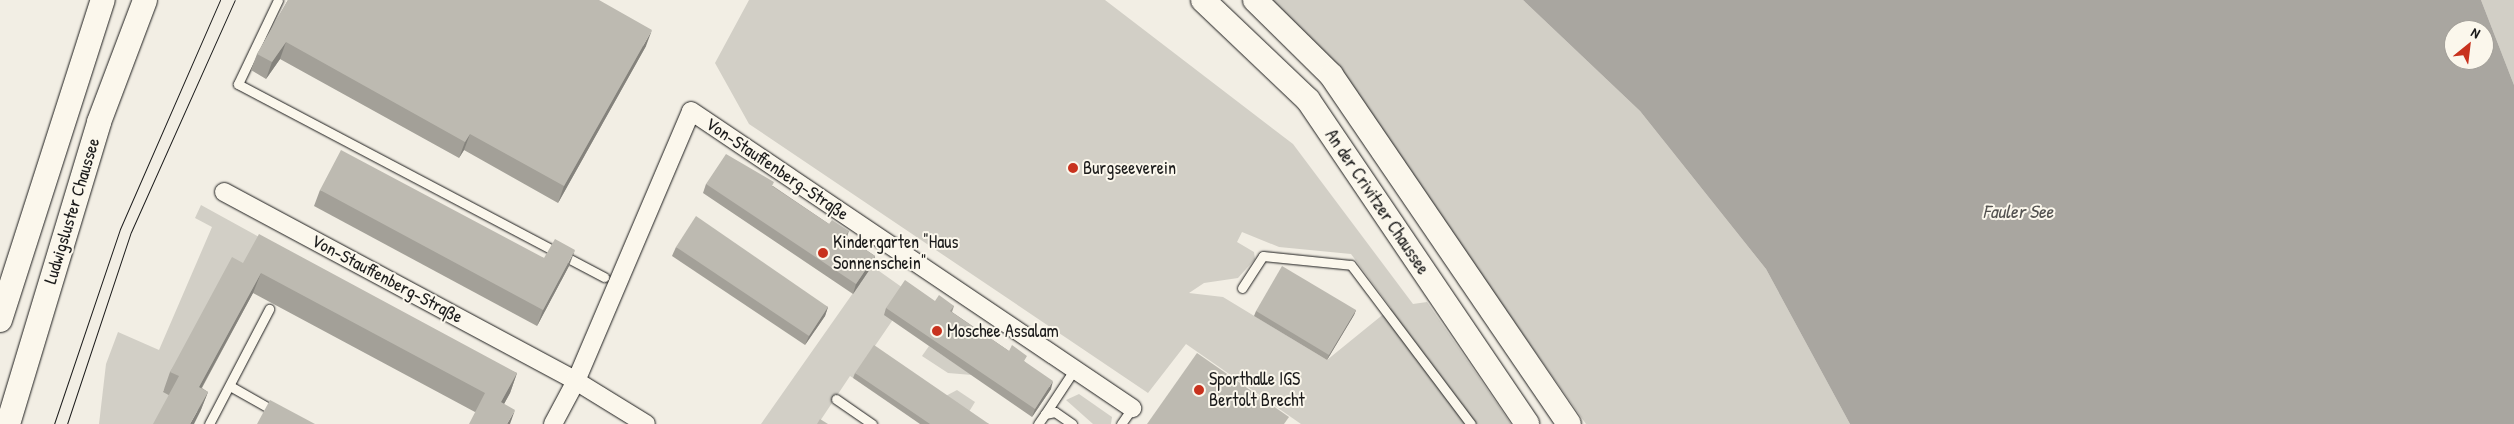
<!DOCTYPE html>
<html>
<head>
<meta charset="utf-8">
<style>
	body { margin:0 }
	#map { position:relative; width:2514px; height:424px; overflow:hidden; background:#f2eee4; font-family:"Patrick Hand",sans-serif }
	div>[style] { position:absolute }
	.green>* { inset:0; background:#d2cfc6 }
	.water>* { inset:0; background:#a9a6a0 }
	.roads { filter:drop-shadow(0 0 1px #1c1c1c) drop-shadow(0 0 1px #1c1c1c) }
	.lane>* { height:9px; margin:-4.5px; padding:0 4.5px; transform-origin:4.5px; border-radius:4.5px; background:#fbf7ec }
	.street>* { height:18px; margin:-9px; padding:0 9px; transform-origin:9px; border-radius:9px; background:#fbf7ec }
	.secondary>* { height:24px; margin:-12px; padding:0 12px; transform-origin:12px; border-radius:12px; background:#fbf7ec }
	.tram>* { height:1px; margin:-0.5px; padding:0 0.5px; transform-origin:0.5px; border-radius:0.5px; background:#1c1c1c }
	.wall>* { inset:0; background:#a3a098 }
	.shaded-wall>* { inset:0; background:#84827c }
	.building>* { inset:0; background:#bdbab1 }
	.dots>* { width:14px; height:14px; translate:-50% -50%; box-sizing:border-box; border:2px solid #fbf7ec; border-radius:50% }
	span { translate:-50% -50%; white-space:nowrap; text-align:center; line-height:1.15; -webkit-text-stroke:4px #fbf7ec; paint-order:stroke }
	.poi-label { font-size:18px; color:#1c1c1c }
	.left { translate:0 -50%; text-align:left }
	.street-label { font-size:18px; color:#1c1c1c }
	.water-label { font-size:19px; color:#545351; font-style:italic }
	.north { position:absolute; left:2444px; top:20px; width:50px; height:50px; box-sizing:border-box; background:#fbf7ec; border:1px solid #a29f99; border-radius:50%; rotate:29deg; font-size:14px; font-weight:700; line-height:20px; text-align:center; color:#1c1c1c }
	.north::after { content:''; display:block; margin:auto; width:18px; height:22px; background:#c8321e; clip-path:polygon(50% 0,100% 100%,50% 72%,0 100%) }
</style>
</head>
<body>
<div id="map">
	<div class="green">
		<div style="clip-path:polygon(evenodd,749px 0,1105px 0,1293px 144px,1413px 304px,1427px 302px,1511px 424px,1301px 424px,1186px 344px,1148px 393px,749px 124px,715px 63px,749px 0,1242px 232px,1279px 247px,1351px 254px,1391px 308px,1327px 360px,1223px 297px,1189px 293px,1204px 283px,1238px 278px,1255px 259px,1254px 252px,1237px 242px,1242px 232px)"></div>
		<div style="clip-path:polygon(1255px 0,1523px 0,1640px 111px,1766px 269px,1850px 424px,1586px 424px,1376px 125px)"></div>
		<div style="clip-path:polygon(2481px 0,2514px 0,2514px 85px)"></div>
		<div style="clip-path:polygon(201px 205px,261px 238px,163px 391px,171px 396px,156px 424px,99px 424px,106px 364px,118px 332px,159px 350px,212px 227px,195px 218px)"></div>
		<div style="clip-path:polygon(872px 266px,903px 288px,892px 321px,853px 378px,850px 376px,818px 424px,761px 424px)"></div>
		<div style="clip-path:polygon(929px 346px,972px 375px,948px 373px,922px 356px)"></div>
		<div style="clip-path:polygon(957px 390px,975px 402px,967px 415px,942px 398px)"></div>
		<div style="clip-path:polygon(1079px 394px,1112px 417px,1111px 424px,1093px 424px,1066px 400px)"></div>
	</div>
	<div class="water">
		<div style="clip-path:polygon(evenodd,1523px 0,2481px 0,2514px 85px,2514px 424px,1850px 424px,1766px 269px,1640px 111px,1523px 0,2454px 30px,2484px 30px,2484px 60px,2454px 60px,2454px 30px)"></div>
	</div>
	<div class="roads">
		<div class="lane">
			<div style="left:278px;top:0;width:93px;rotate:115.5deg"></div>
			<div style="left:238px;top:84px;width:414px;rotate:27.8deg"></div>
			<div style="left:1242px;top:288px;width:38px;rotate:-57deg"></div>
			<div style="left:1263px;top:256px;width:88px;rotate:5.8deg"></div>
			<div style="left:1351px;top:265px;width:199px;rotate:53deg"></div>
			<div style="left:230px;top:386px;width:53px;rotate:29.5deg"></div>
			<div style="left:836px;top:399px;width:44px;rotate:34.8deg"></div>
			<div style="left:1045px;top:414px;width:53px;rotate:-56.6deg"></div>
			<div style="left:209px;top:424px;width:130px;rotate:-62.4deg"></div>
			<div style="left:1038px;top:424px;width:12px;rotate:-55deg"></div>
			<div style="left:1045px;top:414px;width:10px;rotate:-11deg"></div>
			<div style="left:1055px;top:412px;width:21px;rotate:35deg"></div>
			<div style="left:1121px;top:424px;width:19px;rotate:-55deg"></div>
		</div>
		<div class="street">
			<div style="left:224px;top:192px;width:400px;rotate:28.2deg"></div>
			<div style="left:576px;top:381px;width:82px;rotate:31.6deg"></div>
			<div style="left:553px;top:424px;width:49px;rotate:-61.9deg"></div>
			<div style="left:576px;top:381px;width:293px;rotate:-66.9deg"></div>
			<div style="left:691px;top:111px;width:532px;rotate:33.96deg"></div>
		</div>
		<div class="secondary">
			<div style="left:1203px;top:0;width:145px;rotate:43.6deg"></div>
			<div style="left:1308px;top:100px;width:391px;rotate:55.9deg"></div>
			<div style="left:1255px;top:0;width:107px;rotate:44.6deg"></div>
			<div style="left:1331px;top:75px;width:422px;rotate:55.7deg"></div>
			<div style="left:0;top:320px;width:336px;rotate:-72.2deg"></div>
			<div style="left:8px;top:424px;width:315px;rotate:-73.2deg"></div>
			<div style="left:99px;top:122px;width:130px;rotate:-69.3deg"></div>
		</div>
	</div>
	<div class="tram">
		<div style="left:54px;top:424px;width:206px;rotate:-71.3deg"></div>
		<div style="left:120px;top:229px;width:250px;rotate:-66.4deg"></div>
		<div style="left:67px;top:424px;width:202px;rotate:-71.6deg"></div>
		<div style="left:131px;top:232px;width:254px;rotate:-65.9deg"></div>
	</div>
	<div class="wall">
		<div style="clip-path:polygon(288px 0,646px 46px,558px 203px,464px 150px,459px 158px,280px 59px,266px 79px,251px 70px,257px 54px)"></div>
		<div style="clip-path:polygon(706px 184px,773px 186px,829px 224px,849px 231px,847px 237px,875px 256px,872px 266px,853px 294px,703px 193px)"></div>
		<div style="clip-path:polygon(320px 190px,544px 258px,569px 266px,537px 326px,314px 206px)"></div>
		<div style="clip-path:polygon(676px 247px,828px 307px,825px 316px,805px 345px,672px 256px)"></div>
		<div style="clip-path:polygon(243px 263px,517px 373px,510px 393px,504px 404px,475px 412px,253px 293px,202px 388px,208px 392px,200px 412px,163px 392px,170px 372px)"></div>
		<div style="clip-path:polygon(935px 301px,954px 306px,952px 312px,1025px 362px,1051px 389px,1032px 417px,884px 315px,886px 308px)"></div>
		<div style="clip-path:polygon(1356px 310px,1354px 315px,1327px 360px,1254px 316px,1256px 311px)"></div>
		<div style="clip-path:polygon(855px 373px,989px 424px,920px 424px,853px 378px)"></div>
	</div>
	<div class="shaded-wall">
		<div style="clip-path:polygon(652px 30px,646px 46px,558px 203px,564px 186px)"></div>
		<div style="clip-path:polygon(286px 42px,280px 59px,266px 79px,272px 62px)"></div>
		<div style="clip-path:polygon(470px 134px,464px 150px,459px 158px,465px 142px)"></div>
		<div style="clip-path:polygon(575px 250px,569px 266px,537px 326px,543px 310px)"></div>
		<div style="clip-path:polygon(875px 256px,872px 266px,853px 294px,856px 284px)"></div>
		<div style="clip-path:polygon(261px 273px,253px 293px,191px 407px,199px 387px)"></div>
		<div style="clip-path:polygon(828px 307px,825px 316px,805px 345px,809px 336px)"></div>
		<div style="clip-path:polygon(1356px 310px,1354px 315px,1327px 360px,1329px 355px)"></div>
		<div style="clip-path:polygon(517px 373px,510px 393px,494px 422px,501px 402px)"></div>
		<div style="clip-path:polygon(1053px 381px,1051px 389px,1032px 417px,1035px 409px)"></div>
		<div style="clip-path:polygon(208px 392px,200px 412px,194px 424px,190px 424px)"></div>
		<div style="clip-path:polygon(515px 410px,510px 424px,507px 424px)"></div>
	</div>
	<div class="building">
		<div style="clip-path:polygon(288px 0,599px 0,652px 30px,564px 186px,470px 134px,465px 142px,286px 42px,272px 62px,257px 54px)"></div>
		<div style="clip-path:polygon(341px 150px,544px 258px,555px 239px,575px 250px,543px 310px,320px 190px)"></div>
		<div style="clip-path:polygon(726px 154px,774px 182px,772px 186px,829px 224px,832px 220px,849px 231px,845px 236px,875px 256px,856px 284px,706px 184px)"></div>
		<div style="clip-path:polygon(696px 216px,828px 307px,809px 336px,676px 247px)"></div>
		<div style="clip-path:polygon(259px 234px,517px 373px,501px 402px,515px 410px,507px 424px,469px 424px,485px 393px,261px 273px,199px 387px,208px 392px,190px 424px,153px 424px,179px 376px,170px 372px,232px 257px,243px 263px)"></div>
		<div style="clip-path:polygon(1282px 266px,1356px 310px,1329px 355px,1256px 311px)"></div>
		<div style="clip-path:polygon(905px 280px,935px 301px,939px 295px,954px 306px,950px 311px,1009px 351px,1012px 345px,1027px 356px,1024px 361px,1053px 381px,1035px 409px,886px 308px)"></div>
		<div style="clip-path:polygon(874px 345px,989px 424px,930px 424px,855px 373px)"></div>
		<div style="clip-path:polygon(1197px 353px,1289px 417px,1284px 424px,1147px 424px)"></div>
		<div style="clip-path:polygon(270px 400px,315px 424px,257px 424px)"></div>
		<div style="clip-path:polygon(820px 419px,828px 424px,817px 424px)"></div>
	</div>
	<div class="dots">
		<div style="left:1073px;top:168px;background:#c8321e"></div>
		<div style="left:823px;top:253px;background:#c8321e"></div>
		<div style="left:937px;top:331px;background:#c8321e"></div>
		<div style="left:1199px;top:390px;background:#c8321e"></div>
	</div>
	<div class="poi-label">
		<span class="left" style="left:1083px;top:168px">Burgseeverein</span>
		<span class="left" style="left:833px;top:253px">Kindergarten "Haus<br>Sonnenschein"</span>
		<span class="left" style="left:947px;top:331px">Moschee Assalam</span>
		<span class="left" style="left:1209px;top:390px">Sporthalle IGS<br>Bertolt Brecht</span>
	</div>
	<div class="street-label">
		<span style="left:777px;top:169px;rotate:34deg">Von-Stauffenberg-Straße</span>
		<span style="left:1377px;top:202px;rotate:56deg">An der Crivitzer Chaussee</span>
		<span style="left:72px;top:211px;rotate:-73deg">Ludwigsluster Chaussee</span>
		<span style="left:387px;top:279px;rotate:28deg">Von-Stauffenberg-Straße</span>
	</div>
	<div class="water-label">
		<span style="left:2018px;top:212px">Fauler See</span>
	</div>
	<div class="north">N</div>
</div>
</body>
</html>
